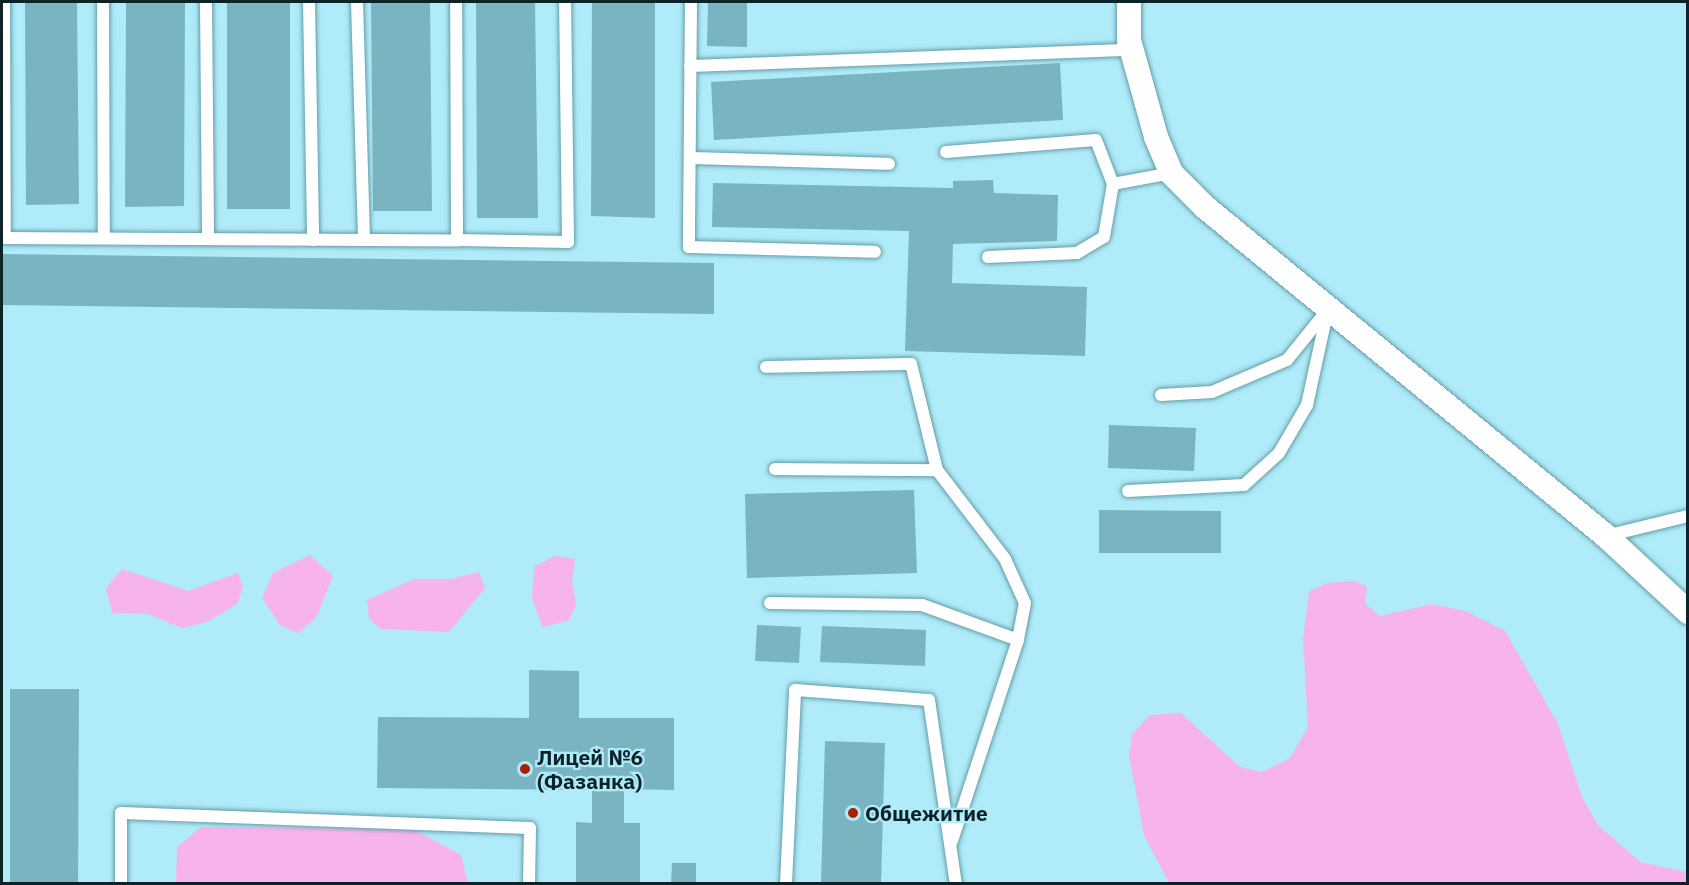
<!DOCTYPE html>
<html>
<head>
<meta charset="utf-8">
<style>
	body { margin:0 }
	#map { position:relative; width:1689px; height:885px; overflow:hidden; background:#afebf8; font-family:"IBM Plex Sans",sans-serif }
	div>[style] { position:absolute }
	.green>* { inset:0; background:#f7b3eb }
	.building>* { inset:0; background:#7ab4c1 }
	.roads { filter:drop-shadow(0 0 2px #639da9) drop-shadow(0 0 2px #639da9) }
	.service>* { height:12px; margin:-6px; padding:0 6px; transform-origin:6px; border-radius:6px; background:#fff }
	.minor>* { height:24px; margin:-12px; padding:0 12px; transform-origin:12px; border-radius:12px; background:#fff }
	.dots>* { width:16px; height:16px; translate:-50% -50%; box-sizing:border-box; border:3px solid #afebf8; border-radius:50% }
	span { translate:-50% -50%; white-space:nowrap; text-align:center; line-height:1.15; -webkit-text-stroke:4.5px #afebf8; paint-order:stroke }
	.poi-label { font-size:21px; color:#0c2429; font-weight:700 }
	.left { translate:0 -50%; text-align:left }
	.frame { position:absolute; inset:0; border:3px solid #0c2429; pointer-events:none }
</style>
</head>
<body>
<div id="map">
	<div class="green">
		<div style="clip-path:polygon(310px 555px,333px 576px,316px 618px,298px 633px,280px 625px,262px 598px,273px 573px)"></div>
		<div style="clip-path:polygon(554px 556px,575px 559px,572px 581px,576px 606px,568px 621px,542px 627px,532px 597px,534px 567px)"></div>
		<div style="clip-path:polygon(122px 569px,188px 591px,238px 573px,243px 587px,237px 604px,207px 622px,182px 628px,148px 614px,112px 613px,106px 588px)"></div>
		<div style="clip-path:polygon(479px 572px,485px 588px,449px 632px,381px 629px,369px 619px,367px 600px,414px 579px,451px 579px)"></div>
		<div style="clip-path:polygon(1354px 581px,1367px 586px,1365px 604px,1380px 616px,1432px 604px,1465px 611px,1505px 631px,1558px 724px,1582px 797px,1598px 825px,1640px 862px,1687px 872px,1687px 883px,1169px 883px,1144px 835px,1129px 756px,1132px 734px,1150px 715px,1181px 713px,1240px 767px,1262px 772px,1290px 758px,1308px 727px,1303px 639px,1309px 592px,1327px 583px)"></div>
		<div style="clip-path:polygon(201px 827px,413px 829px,461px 855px,468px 883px,176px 884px,177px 847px)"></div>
	</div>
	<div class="building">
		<div style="clip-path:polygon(25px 2px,77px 2px,79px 204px,26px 205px)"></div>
		<div style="clip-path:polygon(126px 2px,185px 2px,184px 206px,125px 207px)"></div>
		<div style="clip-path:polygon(227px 2px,290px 2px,290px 209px,227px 209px)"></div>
		<div style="clip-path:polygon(371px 2px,430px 2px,432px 211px,373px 211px)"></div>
		<div style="clip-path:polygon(476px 2px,535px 2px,538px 218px,477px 218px)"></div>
		<div style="clip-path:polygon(592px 2px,655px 2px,655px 218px,591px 216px)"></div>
		<div style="clip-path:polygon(708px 2px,747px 2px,747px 47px,707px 46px)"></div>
		<div style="clip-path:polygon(1060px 63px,1063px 120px,714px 140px,711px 82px)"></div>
		<div style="clip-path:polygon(993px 180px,994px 193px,1058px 195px,1057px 241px,953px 244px,952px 283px,1087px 287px,1085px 356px,905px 351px,909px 231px,712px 227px,713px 183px,953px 188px,953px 181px)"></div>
		<div style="clip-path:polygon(2px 254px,714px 263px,714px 314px,2px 305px)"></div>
		<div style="clip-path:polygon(1109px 425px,1196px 428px,1194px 471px,1108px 468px)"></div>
		<div style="clip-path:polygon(914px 490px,917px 573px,747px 578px,745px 494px)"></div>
		<div style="clip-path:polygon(1099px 510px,1221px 511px,1221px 553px,1099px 553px)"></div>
		<div style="clip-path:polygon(757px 625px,801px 627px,799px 663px,755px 661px)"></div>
		<div style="clip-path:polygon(822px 626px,926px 630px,925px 666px,820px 662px)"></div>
		<div style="clip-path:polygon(529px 670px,579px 671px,579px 718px,674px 718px,674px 790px,624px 789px,624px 823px,640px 823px,640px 884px,576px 884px,576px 822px,592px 823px,592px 790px,377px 788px,378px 717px,529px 718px)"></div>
		<div style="clip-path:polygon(10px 689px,79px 689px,78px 884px,10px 884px)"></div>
		<div style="clip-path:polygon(825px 741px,885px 743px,881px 884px,821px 884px)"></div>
		<div style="clip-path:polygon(672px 863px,696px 863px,696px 884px,671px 884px)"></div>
	</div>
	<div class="roads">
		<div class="service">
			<div style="left:4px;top:2px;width:236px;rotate:89.8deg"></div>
			<div style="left:5px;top:238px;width:452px;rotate:0.3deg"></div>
			<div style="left:457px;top:240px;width:238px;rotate:-90.2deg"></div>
			<div style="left:103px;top:2px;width:236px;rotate:89.8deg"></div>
			<div style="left:206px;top:2px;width:237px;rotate:89.5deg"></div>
			<div style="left:309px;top:2px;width:238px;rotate:89deg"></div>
			<div style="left:357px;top:2px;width:238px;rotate:88.3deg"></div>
			<div style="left:691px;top:2px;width:245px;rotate:90.5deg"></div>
			<div style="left:689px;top:247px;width:186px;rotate:1.5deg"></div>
			<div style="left:690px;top:66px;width:442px;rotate:-2.1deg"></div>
			<div style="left:946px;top:152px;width:150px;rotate:-4.6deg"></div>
			<div style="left:1096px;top:140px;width:47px;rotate:68.9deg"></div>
			<div style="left:1113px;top:184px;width:59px;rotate:-10.7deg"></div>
			<div style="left:690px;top:158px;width:199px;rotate:1.7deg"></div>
			<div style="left:457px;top:240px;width:111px;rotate:1deg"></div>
			<div style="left:568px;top:242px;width:240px;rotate:-90.7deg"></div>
			<div style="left:988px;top:257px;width:89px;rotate:-2.6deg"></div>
			<div style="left:1077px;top:253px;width:31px;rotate:-31deg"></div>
			<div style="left:1104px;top:237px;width:54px;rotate:-80.4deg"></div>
			<div style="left:766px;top:367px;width:145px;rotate:-1.2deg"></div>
			<div style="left:911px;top:364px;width:109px;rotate:76.2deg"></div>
			<div style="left:937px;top:470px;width:112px;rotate:52.6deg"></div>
			<div style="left:1005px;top:559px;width:48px;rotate:65.6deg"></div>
			<div style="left:1025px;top:603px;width:38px;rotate:101deg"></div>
			<div style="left:1161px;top:395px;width:51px;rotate:-3.4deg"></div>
			<div style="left:1212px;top:392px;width:82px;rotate:-23.1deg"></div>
			<div style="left:1287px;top:360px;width:60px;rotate:-51deg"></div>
			<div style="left:775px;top:469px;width:162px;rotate:0.4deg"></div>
			<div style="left:1128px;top:491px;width:116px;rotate:-3deg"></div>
			<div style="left:1244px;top:485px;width:47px;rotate:-42.4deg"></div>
			<div style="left:1279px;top:453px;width:56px;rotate:-59.7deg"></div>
			<div style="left:1307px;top:405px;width:98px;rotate:-77.7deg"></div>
			<div style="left:1606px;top:536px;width:84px;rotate:-13.7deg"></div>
			<div style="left:770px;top:603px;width:152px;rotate:0.8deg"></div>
			<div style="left:922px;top:605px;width:102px;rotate:20deg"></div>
			<div style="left:1018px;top:640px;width:212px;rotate:108.2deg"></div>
			<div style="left:121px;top:884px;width:71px;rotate:-90deg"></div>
			<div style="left:121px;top:813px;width:409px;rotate:2.1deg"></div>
			<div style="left:530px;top:828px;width:56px;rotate:91deg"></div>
			<div style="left:786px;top:884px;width:194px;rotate:-87.3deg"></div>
			<div style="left:795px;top:690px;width:134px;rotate:4.3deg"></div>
			<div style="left:929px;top:700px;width:186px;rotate:81.7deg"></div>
		</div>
		<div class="minor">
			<div style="left:1129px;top:2px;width:38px;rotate:90deg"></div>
			<div style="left:1129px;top:40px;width:101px;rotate:74.4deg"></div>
			<div style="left:1156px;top:137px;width:39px;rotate:67deg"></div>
			<div style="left:1171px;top:173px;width:49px;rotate:45deg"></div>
			<div style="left:1206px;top:208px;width:517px;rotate:39.35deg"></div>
			<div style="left:1606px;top:536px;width:112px;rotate:42.8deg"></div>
		</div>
	</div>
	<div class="dots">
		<div style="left:525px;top:769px;background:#ac1e00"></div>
		<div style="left:853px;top:813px;background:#ac1e00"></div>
	</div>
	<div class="poi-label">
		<span class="left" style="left:537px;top:769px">Лицей №6<br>(Фазанка)</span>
		<span class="left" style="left:865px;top:813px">Общежитие</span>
	</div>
	<div class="frame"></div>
</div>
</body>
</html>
